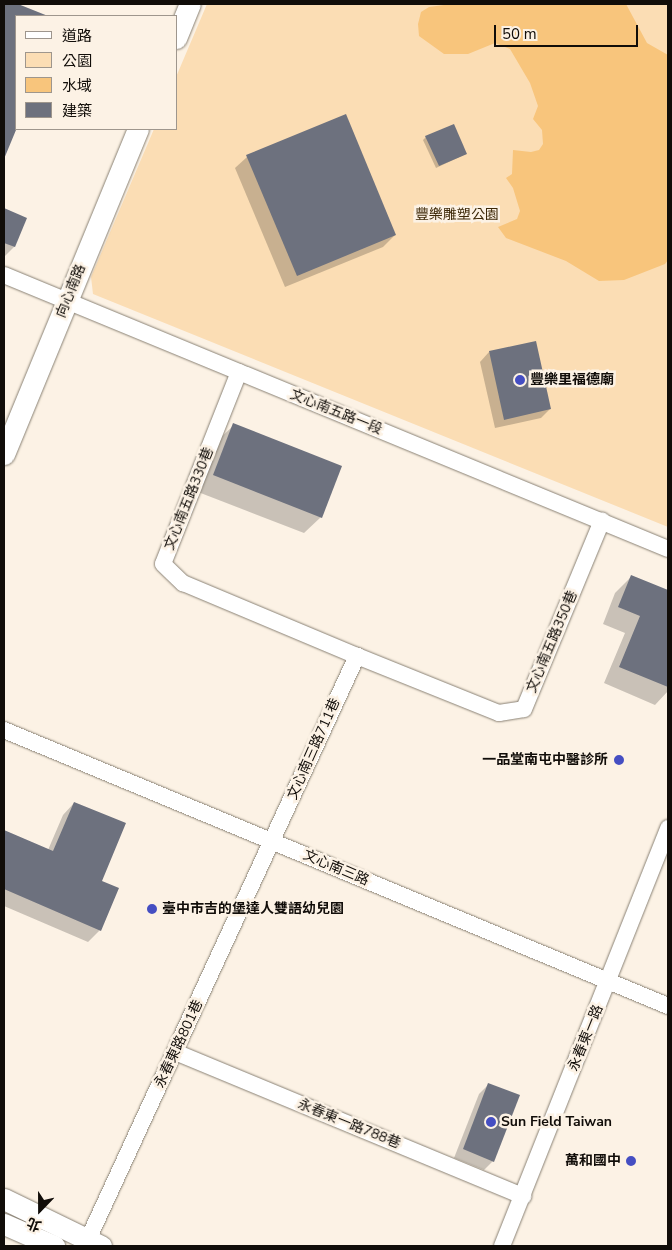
<!DOCTYPE html>
<html>
<head>
<meta charset="utf-8">
<style>
	body { margin:0 }
	#map { position:relative; width:672px; height:1250px; overflow:hidden; background:#fcf2e5; font-family:"Nunito Sans","Noto Sans TC",sans-serif }
	div>[style] { position:absolute }
	.green>* { inset:0; background:#fbddb4 }
	.water>* { inset:0; background:#f8c57c }
	.shadow>* { inset:0; background:#0003 }
	.building>* { inset:0; background:#6d717e }
	.roads { filter:drop-shadow(0 0 1px #898174) drop-shadow(0 0 1px #898174) }
	.minor>* { height:16px; margin:-8px; padding:0 8px; transform-origin:8px; border-radius:8px; background:#fff }
	.tertiary>* { height:21px; margin:-10.5px; padding:0 10.5px; transform-origin:10.5px; border-radius:10.5px; background:#fff }
	.dots>* { width:14px; height:14px; translate:-50% -50%; box-sizing:border-box; border:2px solid #fcf2e5; border-radius:50% }
	span { translate:-50% -50%; white-space:nowrap; text-align:center; line-height:1.15; -webkit-text-stroke:5px #fcf2e5; paint-order:stroke }
	.park-label { font-size:14px; color:#3d2908 }
	.street-label { font-size:14px; color:#110d09 }
	.poi-label { font-size:14px; color:#110d09; font-weight:700 }
	.left { translate:0 -50%; text-align:left }
	.right { translate:-100% -50%; text-align:right }
	.frame { position:absolute; inset:0; border:5px solid #110d09; pointer-events:none }
	.legend { position:absolute; left:15px; top:15px; width:162px; height:115px; box-sizing:border-box; background:#fcf2e5; border:1px solid #9e968d; margin:0; padding:6px 9px; list-style:none; font-size:15px; color:#110d09 }
	.legend li { display:flex; align-items:center; gap:10px; height:25px }
	.legend b { width:25px; border:1px solid #9e968d }
	.north { position:absolute; left:15px; top:1185px; width:50px; height:50px; -webkit-text-stroke:4px #fcf2e5; paint-order:stroke; rotate:202deg; font-size:14px; font-weight:700; line-height:20px; text-align:center; color:#110d09 }
	.north::after { content:''; display:block; margin:auto; width:18px; height:22px; background:#110d09; clip-path:polygon(50% 0,100% 100%,50% 72%,0 100%) }
	.scale { position:absolute; left:494px; top:25px; width:144px; height:22px; box-sizing:border-box; border:2px solid #110d09; border-top:0; padding-left:6px; font-size:15px; line-height:18px; white-space:nowrap; color:#110d09; -webkit-text-stroke:4px #fcf2e5; paint-order:stroke }
</style>
</head>
<body>
<div id="map">
	<div class="green">
		<div style="clip-path:polygon(207px 4px,668px 4px,668px 527px,93px 294px,91px 277px,154px 129px,176px 129px,176px 77px)"></div>
	</div>
	<div class="water">
		<div style="clip-path:polygon(626px 4px,647px 43px,668px 55px,668px 260px,665px 264px,624px 280px,599px 281px,566px 261px,506px 238px,498px 227px,517px 219px,520px 211px,513px 188px,506px 178px,512px 174px,513px 150px,531px 152px,539px 150px,543px 144px,542px 130px,533px 119px,538px 106px,530px 83px,510px 49px,495px 43px,468px 54px,444px 54px,419px 36px,418px 24px,421px 12px,429px 7px,444px 5px)"></div>
	</div>
	<div class="shadow">
		<div style="clip-path:polygon(4px 4px,15px 4px,45px 16px,16px 16px,16px 127px,4px 156px)"></div>
		<div style="clip-path:polygon(426px 137px,466px 154px,436px 168px,423px 140px)"></div>
		<div style="clip-path:polygon(247px 157px,395px 235px,383px 247px,285px 287px,235px 168px)"></div>
		<div style="clip-path:polygon(4px 209px,26px 219px,14px 247px,4px 257px)"></div>
		<div style="clip-path:polygon(489px 352px,550px 409px,541px 418px,495px 428px,480px 362px)"></div>
		<div style="clip-path:polygon(234px 425px,321px 517px,304px 533px,198px 492px,217px 441px)"></div>
		<div style="clip-path:polygon(631px 577px,668px 592px,668px 691px,655px 705px,604px 683px,625px 633px,603px 624px,615px 593px)"></div>
		<div style="clip-path:polygon(74px 803px,101px 882px,100px 930px,88px 942px,4px 906px,4px 831px,48px 850px,63px 815px)"></div>
		<div style="clip-path:polygon(488px 1085px,493px 1161px,484px 1170px,454px 1158px,479px 1094px)"></div>
	</div>
	<div class="building">
		<div style="clip-path:polygon(4px 4px,18px 4px,48px 16px,16px 16px,16px 130px,4px 159px)"></div>
		<div style="clip-path:polygon(346px 114px,396px 235px,297px 276px,246px 155px)"></div>
		<div style="clip-path:polygon(454px 124px,467px 154px,439px 166px,425px 136px)"></div>
		<div style="clip-path:polygon(4px 208px,27px 218px,15px 247px,4px 243px)"></div>
		<div style="clip-path:polygon(536px 341px,551px 409px,504px 420px,489px 351px)"></div>
		<div style="clip-path:polygon(233px 423px,342px 466px,322px 518px,213px 475px)"></div>
		<div style="clip-path:polygon(631px 575px,668px 590px,668px 687px,619px 667px,640px 616px,618px 607px)"></div>
		<div style="clip-path:polygon(74px 802px,126px 823px,102px 881px,119px 888px,101px 931px,4px 889px,4px 830px,53px 851px)"></div>
		<div style="clip-path:polygon(488px 1083px,520px 1095px,494px 1162px,463px 1149px)"></div>
	</div>
	<div class="roads">
		<div class="minor">
			<div style="left:4px;top:275px;width:718px;rotate:22.42deg"></div>
			<div style="left:239px;top:372px;width:206px;rotate:111.6deg"></div>
			<div style="left:163px;top:564px;width:28px;rotate:44deg"></div>
			<div style="left:183px;top:583px;width:189px;rotate:22.8deg"></div>
			<div style="left:357px;top:656px;width:153px;rotate:21.9deg"></div>
			<div style="left:499px;top:713px;width:25px;rotate:-9deg"></div>
			<div style="left:524px;top:709px;width:204px;rotate:-67.5deg"></div>
			<div style="left:4px;top:730px;width:719px;rotate:22.57deg"></div>
			<div style="left:175px;top:1052px;width:377px;rotate:22.5deg"></div>
			<div style="left:85px;top:1246px;width:650px;rotate:-65.25deg"></div>
			<div style="left:502px;top:1246px;width:450px;rotate:-68.3deg"></div>
		</div>
		<div class="tertiary">
			<div style="left:176px;top:38px;width:37px;rotate:-68deg"></div>
			<div style="left:4px;top:454px;width:352px;rotate:-67.6deg"></div>
			<div style="left:4px;top:1199px;width:108px;rotate:25.9deg"></div>
			<div style="left:4px;top:1224px;width:55px;rotate:23.7deg"></div>
		</div>
	</div>
	<div class="dots">
		<div style="left:520px;top:380px;background:#454ec2"></div>
		<div style="left:619px;top:760px;background:#454ec2"></div>
		<div style="left:152px;top:909px;background:#454ec2"></div>
		<div style="left:491px;top:1122px;background:#454ec2"></div>
		<div style="left:631px;top:1161px;background:#454ec2"></div>
	</div>
	<div class="park-label">
		<span style="left:457px;top:215px">豐樂雕塑公園</span>
	</div>
	<div class="street-label">
		<span style="left:71px;top:291px;rotate:-68deg">向心南路</span>
		<span style="left:336px;top:412px;rotate:22deg">文心南五路一段</span>
		<span style="left:189px;top:499px;rotate:-68deg">文心南五路330巷</span>
		<span style="left:552px;top:642px;rotate:-67deg">文心南五路350巷</span>
		<span style="left:314px;top:749px;rotate:-66deg">文心南三路711巷</span>
		<span style="left:336px;top:868px;rotate:23deg">文心南三路</span>
		<span style="left:586px;top:1038px;rotate:-68deg">永春東一路</span>
		<span style="left:179px;top:1044px;rotate:-65deg">永春東路801巷</span>
		<span style="left:349px;top:1124px;rotate:22deg">永春東一路788巷</span>
	</div>
	<div class="poi-label">
		<span class="left" style="left:530px;top:380px">豐樂里福德廟</span>
		<span class="right" style="left:608px;top:760px">一品堂南屯中醫診所</span>
		<span class="left" style="left:162px;top:909px">臺中市吉的堡達人雙語幼兒園</span>
		<span class="left" style="left:501px;top:1122px">Sun Field Taiwan</span>
		<span class="right" style="left:621px;top:1161px">萬和國中</span>
	</div>
	<div class="frame"></div>
	<ul class="legend">
	<li><b style="height:6px;background:#fff"></b>道路</li>
	<li><b style="height:14px;background:#fbddb4"></b>公園</li>
	<li><b style="height:14px;background:#f8c57c"></b>水域</li>
	<li><b style="height:14px;background:#6d717e"></b>建築</li>
	</ul>
	<div class="north">北</div>
	<div class="scale">50 m</div>
</div>
</body>
</html>
